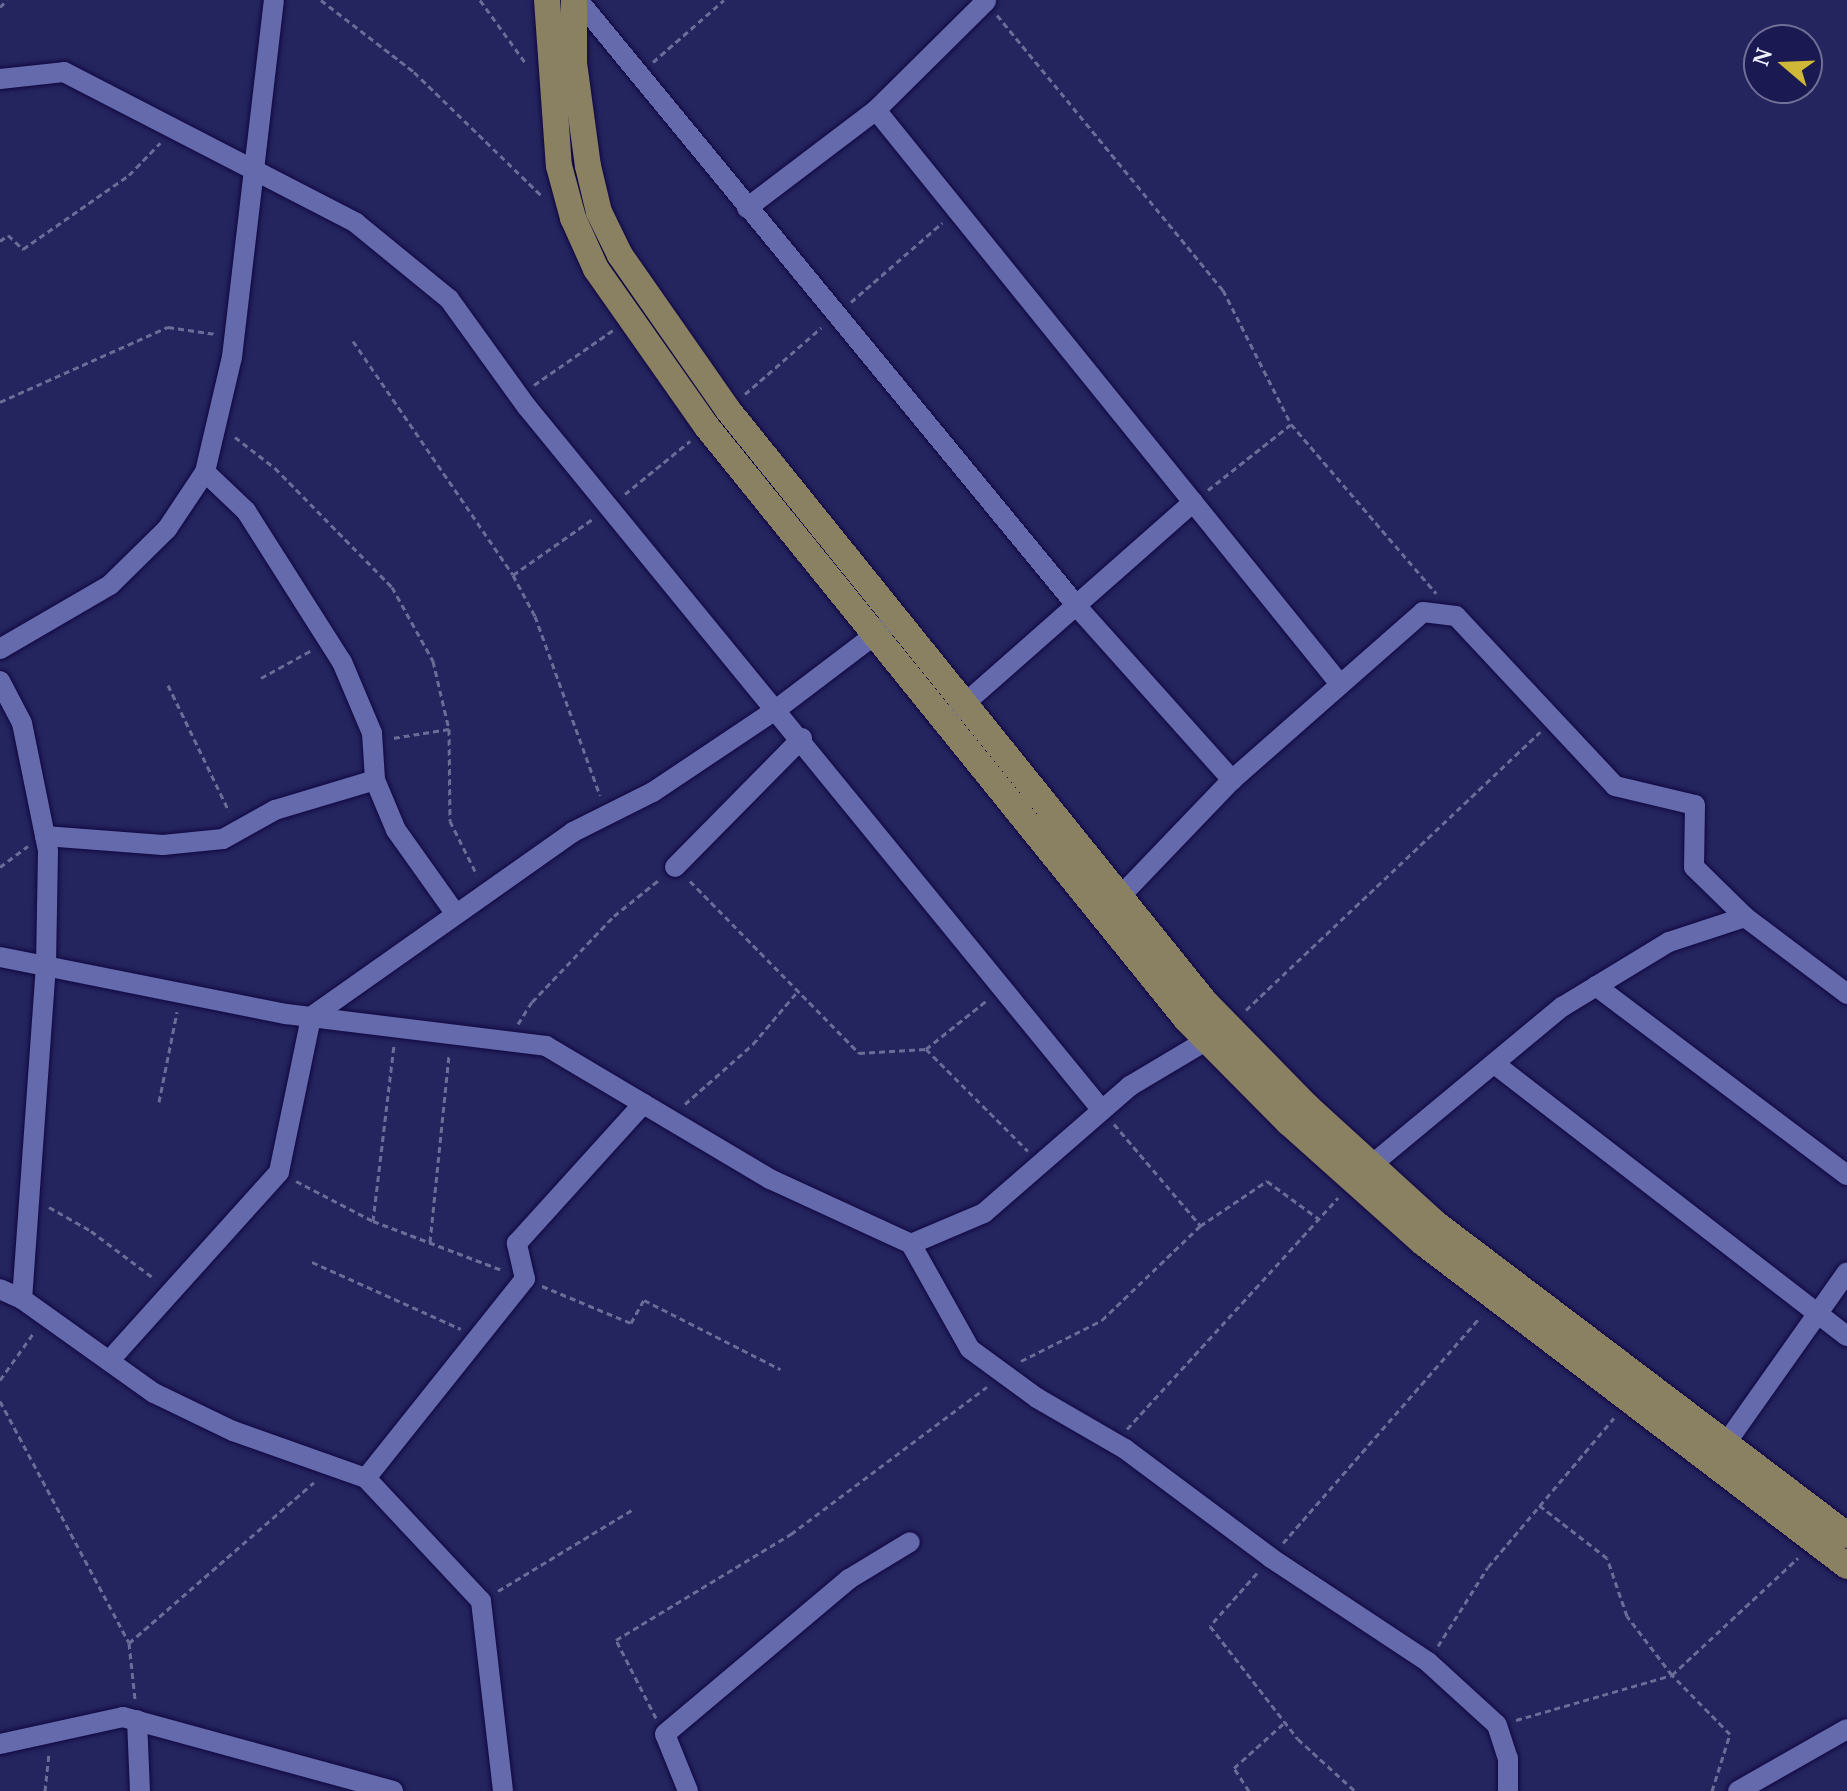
<!DOCTYPE html>
<html>
<head>
<meta charset="utf-8">
<style>
	body { margin:0 }
	#map { position:relative; width:1847px; height:1791px; overflow:hidden; background:#24245e; font-family:"PT Serif",serif }
	div>[style] { position:absolute }
	.path>* { height:3px; margin-top:-1.5px; transform-origin:0; background:repeating-linear-gradient(90deg,#6b6c97 0 6px,transparent 0 10px) }
	.roads { filter:drop-shadow(0 0 2px #100741) drop-shadow(0 0 2px #100741) }
	.minor>* { height:20px; margin:-10px; padding:0 10px; transform-origin:10px; border-radius:10px; background:#646aab }
	.major>* { height:26px; margin:-13px; padding:0 13px; transform-origin:13px; border-radius:13px; background:#898161 }
	span { translate:-50% -50%; white-space:nowrap; text-align:center; line-height:1.15; -webkit-text-stroke:8px #1b1952; paint-order:stroke }
	.north { position:absolute; left:1743px; top:24px; width:80px; height:80px; box-sizing:border-box; background:#1b1952; border:2px solid #6f6f97; border-radius:50%; rotate:289deg; font-size:22px; font-weight:700; line-height:32px; text-align:center; color:#eef0ff }
	.north::after { content:''; display:block; margin:auto; width:28px; height:36px; background:#cfb837; clip-path:polygon(50% 0,100% 100%,50% 72%,0 100%) }
</style>
</head>
<body>
<div id="map">
	<div class="path">
		<div style="left:321px;top:0;width:118px;rotate:37.7deg"></div>
		<div style="left:414px;top:72px;width:178px;rotate:44.1deg"></div>
		<div style="left:480px;top:0;width:80px;rotate:54.1deg"></div>
		<div style="left:0;top:7px;width:10px;rotate:-45deg"></div>
		<div style="left:997px;top:15px;width:356px;rotate:50.6deg"></div>
		<div style="left:1223px;top:290px;width:150px;rotate:63.1deg"></div>
		<div style="left:1291px;top:424px;width:223px;rotate:49.4deg"></div>
		<div style="left:653px;top:62px;width:94px;rotate:-41.1deg"></div>
		<div style="left:0;top:241px;width:10px;rotate:-37deg"></div>
		<div style="left:8px;top:235px;width:21px;rotate:43deg"></div>
		<div style="left:23px;top:249px;width:129px;rotate:-34.9deg"></div>
		<div style="left:129px;top:175px;width:45px;rotate:-45.9deg"></div>
		<div style="left:851px;top:302px;width:121px;rotate:-41deg"></div>
		<div style="left:353px;top:341px;width:283px;rotate:55.6deg"></div>
		<div style="left:513px;top:575px;width:47px;rotate:61.8deg"></div>
		<div style="left:535px;top:616px;width:191px;rotate:70.1deg"></div>
		<div style="left:534px;top:385px;width:96px;rotate:-34.8deg"></div>
		<div style="left:745px;top:394px;width:101px;rotate:-41deg"></div>
		<div style="left:0;top:402px;width:184px;rotate:-24.1deg"></div>
		<div style="left:168px;top:327px;width:48px;rotate:8.5deg"></div>
		<div style="left:235px;top:437px;width:51px;rotate:37.8deg"></div>
		<div style="left:275px;top:468px;width:167px;rotate:45.5deg"></div>
		<div style="left:392px;top:587px;width:85px;rotate:61deg"></div>
		<div style="left:433px;top:661px;width:70px;rotate:76.8deg"></div>
		<div style="left:449px;top:729px;width:57px;rotate:170.9deg"></div>
		<div style="left:1208px;top:490px;width:105px;rotate:-38.4deg"></div>
		<div style="left:625px;top:494px;width:84px;rotate:-39.2deg"></div>
		<div style="left:513px;top:575px;width:99px;rotate:-35.1deg"></div>
		<div style="left:261px;top:678px;width:58px;rotate:-28.8deg"></div>
		<div style="left:168px;top:685px;width:140px;rotate:64.2deg"></div>
		<div style="left:449px;top:729px;width:92px;rotate:89.4deg"></div>
		<div style="left:450px;top:821px;width:60px;rotate:63.4deg"></div>
		<div style="left:0;top:867px;width:35px;rotate:-37deg"></div>
		<div style="left:690px;top:881px;width:241px;rotate:45.5deg"></div>
		<div style="left:859px;top:1053px;width:67px;rotate:-3.4deg"></div>
		<div style="left:926px;top:1049px;width:77px;rotate:-38.7deg"></div>
		<div style="left:1246px;top:1010px;width:405px;rotate:-43.4deg"></div>
		<div style="left:518px;top:1024px;width:26px;rotate:-58deg"></div>
		<div style="left:532px;top:1002px;width:119px;rotate:-46.4deg"></div>
		<div style="left:614px;top:916px;width:59px;rotate:-38.8deg"></div>
		<div style="left:926px;top:1049px;width:144px;rotate:45deg"></div>
		<div style="left:159px;top:1102px;width:92px;rotate:-78.7deg"></div>
		<div style="left:685px;top:1104px;width:91px;rotate:-41.4deg"></div>
		<div style="left:753px;top:1044px;width:70px;rotate:-49.7deg"></div>
		<div style="left:1114px;top:1124px;width:133px;rotate:49.6deg"></div>
		<div style="left:296px;top:1181px;width:87px;rotate:27.5deg"></div>
		<div style="left:373px;top:1221px;width:138px;rotate:20.8deg"></div>
		<div style="left:49px;top:1207px;width:48px;rotate:29.7deg"></div>
		<div style="left:91px;top:1231px;width:80px;rotate:36.9deg"></div>
		<div style="left:373px;top:1221px;width:176px;rotate:-83.2deg"></div>
		<div style="left:430px;top:1242px;width:189px;rotate:-84.2deg"></div>
		<div style="left:312px;top:1262px;width:163px;rotate:24.2deg"></div>
		<div style="left:542px;top:1286px;width:96px;rotate:22.6deg"></div>
		<div style="left:631px;top:1323px;width:26px;rotate:-61deg"></div>
		<div style="left:644px;top:1300px;width:153px;rotate:26.9deg"></div>
		<div style="left:1021px;top:1361px;width:91px;rotate:-26.8deg"></div>
		<div style="left:1102px;top:1320px;width:136px;rotate:-43.8deg"></div>
		<div style="left:1200px;top:1226px;width:81px;rotate:-33.9deg"></div>
		<div style="left:1267px;top:1181px;width:64px;rotate:36.2deg"></div>
		<div style="left:0;top:1380px;width:60px;rotate:-54.5deg"></div>
		<div style="left:0;top:1401px;width:274px;rotate:61.9deg"></div>
		<div style="left:129px;top:1643px;width:245px;rotate:-41deg"></div>
		<div style="left:1127px;top:1429px;width:313px;rotate:-47.6deg"></div>
		<div style="left:1283px;top:1543px;width:300px;rotate:-48.9deg"></div>
		<div style="left:1257px;top:1573px;width:71px;rotate:131.6deg"></div>
		<div style="left:1210px;top:1626px;width:143px;rotate:52.1deg"></div>
		<div style="left:1298px;top:1739px;width:77px;rotate:42.4deg"></div>
		<div style="left:498px;top:1591px;width:157px;rotate:-31.2deg"></div>
		<div style="left:129px;top:1643px;width:56px;rotate:83.9deg"></div>
		<div style="left:1438px;top:1646px;width:93px;rotate:-57.7deg"></div>
		<div style="left:1488px;top:1567px;width:195px;rotate:-49.8deg"></div>
		<div style="left:656px;top:1718px;width:88px;rotate:-117.1deg"></div>
		<div style="left:616px;top:1640px;width:205px;rotate:-31.2deg"></div>
		<div style="left:791px;top:1534px;width:245px;rotate:-36.9deg"></div>
		<div style="left:1516px;top:1720px;width:162px;rotate:-16.1deg"></div>
		<div style="left:1672px;top:1675px;width:74px;rotate:-127.3deg"></div>
		<div style="left:1627px;top:1616px;width:61px;rotate:-109deg"></div>
		<div style="left:1607px;top:1558px;width:86px;rotate:-142.1deg"></div>
		<div style="left:45px;top:1791px;width:36px;rotate:-84deg"></div>
		<div style="left:1249px;top:1791px;width:27px;rotate:-123deg"></div>
		<div style="left:1234px;top:1768px;width:69px;rotate:-42deg"></div>
		<div style="left:1712px;top:1791px;width:60px;rotate:-72.5deg"></div>
		<div style="left:1730px;top:1734px;width:83px;rotate:-134.5deg"></div>
		<div style="left:1672px;top:1675px;width:172px;rotate:-42.9deg"></div>
	</div>
	<div class="roads">
		<div class="minor">
			<div style="left:578px;top:0;width:791px;rotate:50.54deg"></div>
			<div style="left:1081px;top:611px;width:227px;rotate:48.2deg"></div>
			<div style="left:0;top:79px;width:64px;rotate:-6.2deg"></div>
			<div style="left:64px;top:72px;width:329px;rotate:27.3deg"></div>
			<div style="left:356px;top:223px;width:120px;rotate:39.3deg"></div>
			<div style="left:449px;top:299px;width:133px;rotate:54.2deg"></div>
			<div style="left:527px;top:407px;width:907px;rotate:50.73deg"></div>
			<div style="left:876px;top:110px;width:738px;rotate:51.05deg"></div>
			<div style="left:747px;top:208px;width:162px;rotate:-37.2deg"></div>
			<div style="left:876px;top:110px;width:155px;rotate:-44.7deg"></div>
			<div style="left:205px;top:472px;width:57px;rotate:43.6deg"></div>
			<div style="left:246px;top:511px;width:179px;rotate:57.6deg"></div>
			<div style="left:342px;top:662px;width:77px;rotate:67.1deg"></div>
			<div style="left:372px;top:733px;width:47px;rotate:86.3deg"></div>
			<div style="left:0;top:649px;width:127px;rotate:-30.2deg"></div>
			<div style="left:110px;top:585px;width:80px;rotate:-44.5deg"></div>
			<div style="left:167px;top:529px;width:69px;rotate:-56.3deg"></div>
			<div style="left:205px;top:472px;width:118px;rotate:-76.8deg"></div>
			<div style="left:232px;top:357px;width:359px;rotate:-83.3deg"></div>
			<div style="left:0;top:681px;width:47px;rotate:62.4deg"></div>
			<div style="left:22px;top:723px;width:131px;rotate:78.5deg"></div>
			<div style="left:48px;top:851px;width:114px;rotate:91deg"></div>
			<div style="left:46px;top:965px;width:335px;rotate:94.1deg"></div>
			<div style="left:22px;top:1299px;width:24px;rotate:-156deg"></div>
			<div style="left:954px;top:713px;width:319px;rotate:-41.4deg"></div>
			<div style="left:45px;top:836px;width:118px;rotate:4.4deg"></div>
			<div style="left:163px;top:845px;width:60px;rotate:-5.7deg"></div>
			<div style="left:223px;top:839px;width:60px;rotate:-29.1deg"></div>
			<div style="left:275px;top:810px;width:104px;rotate:-16.7deg"></div>
			<div style="left:375px;top:780px;width:54px;rotate:67.2deg"></div>
			<div style="left:396px;top:830px;width:102px;rotate:54.6deg"></div>
			<div style="left:675px;top:867px;width:181px;rotate:-45.4deg"></div>
			<div style="left:1110px;top:907px;width:176px;rotate:-46.2deg"></div>
			<div style="left:1232px;top:780px;width:254px;rotate:-41.3deg"></div>
			<div style="left:1423px;top:612px;width:33px;rotate:7deg"></div>
			<div style="left:1456px;top:616px;width:233px;rotate:46.9deg"></div>
			<div style="left:1615px;top:786px;width:82px;rotate:13.4deg"></div>
			<div style="left:1695px;top:805px;width:62px;rotate:90.9deg"></div>
			<div style="left:1694px;top:867px;width:71px;rotate:44.4deg"></div>
			<div style="left:1745px;top:917px;width:128px;rotate:37deg"></div>
			<div style="left:0;top:957px;width:292px;rotate:11.3deg"></div>
			<div style="left:286px;top:1014px;width:262px;rotate:7deg"></div>
			<div style="left:546px;top:1046px;width:261px;rotate:30.7deg"></div>
			<div style="left:770px;top:1179px;width:155px;rotate:24.7deg"></div>
			<div style="left:911px;top:1244px;width:79px;rotate:-23deg"></div>
			<div style="left:984px;top:1213px;width:194px;rotate:-41deg"></div>
			<div style="left:1130px;top:1086px;width:104px;rotate:-30.8deg"></div>
			<div style="left:1596px;top:986px;width:314px;rotate:37deg"></div>
			<div style="left:1496px;top:1065px;width:443px;rotate:37.7deg"></div>
			<div style="left:1363px;top:1172px;width:259px;rotate:-39.7deg"></div>
			<div style="left:1562px;top:1007px;width:125px;rotate:-31.3deg"></div>
			<div style="left:1669px;top:942px;width:80px;rotate:-18.2deg"></div>
			<div style="left:911px;top:1244px;width:120px;rotate:60.7deg"></div>
			<div style="left:970px;top:1349px;width:83px;rotate:36.2deg"></div>
			<div style="left:1037px;top:1398px;width:102px;rotate:30.1deg"></div>
			<div style="left:1125px;top:1449px;width:182px;rotate:36.7deg"></div>
			<div style="left:1271px;top:1558px;width:188px;rotate:33.5deg"></div>
			<div style="left:1428px;top:1662px;width:93px;rotate:42.4deg"></div>
			<div style="left:1497px;top:1725px;width:35px;rotate:72deg"></div>
			<div style="left:1508px;top:1758px;width:33px;rotate:90deg"></div>
			<div style="left:22px;top:1299px;width:162px;rotate:35.5deg"></div>
			<div style="left:154px;top:1393px;width:88px;rotate:25.7deg"></div>
			<div style="left:233px;top:1431px;width:141px;rotate:19.5deg"></div>
			<div style="left:109px;top:1361px;width:254px;rotate:-48deg"></div>
			<div style="left:279px;top:1172px;width:158px;rotate:-78.3deg"></div>
			<div style="left:311px;top:1017px;width:321px;rotate:-35.2deg"></div>
			<div style="left:573px;top:832px;width:89px;rotate:-26.6deg"></div>
			<div style="left:653px;top:792px;width:149px;rotate:-33.8deg"></div>
			<div style="left:777px;top:709px;width:136px;rotate:-37.2deg"></div>
			<div style="left:1726px;top:1443px;width:209px;rotate:-54.7deg"></div>
			<div style="left:137px;top:1720px;width:71px;rotate:87.6deg"></div>
			<div style="left:0;top:1744px;width:126px;rotate:-12.4deg"></div>
			<div style="left:123px;top:1717px;width:280px;rotate:15.3deg"></div>
			<div style="left:503px;top:1791px;width:191px;rotate:-96.6deg"></div>
			<div style="left:481px;top:1601px;width:168px;rotate:-133.1deg"></div>
			<div style="left:366px;top:1478px;width:255px;rotate:-51.4deg"></div>
			<div style="left:525px;top:1279px;width:37px;rotate:-103deg"></div>
			<div style="left:517px;top:1243px;width:188px;rotate:-47.8deg"></div>
			<div style="left:688px;top:1791px;width:61px;rotate:-112deg"></div>
			<div style="left:665px;top:1734px;width:241px;rotate:-40.1deg"></div>
			<div style="left:849px;top:1579px;width:71px;rotate:-31.2deg"></div>
			<div style="left:1738px;top:1791px;width:125px;rotate:-29.6deg"></div>
		</div>
		<div class="major">
			<div style="left:547px;top:0;width:166px;rotate:85.9deg"></div>
			<div style="left:559px;top:166px;width:54px;rotate:74.9deg"></div>
			<div style="left:573px;top:218px;width:56px;rotate:65.7deg"></div>
			<div style="left:596px;top:269px;width:193px;rotate:54.9deg"></div>
			<div style="left:707px;top:427px;width:762px;rotate:51.02deg"></div>
			<div style="left:1186px;top:1019px;width:146px;rotate:45.3deg"></div>
			<div style="left:1289px;top:1123px;width:178px;rotate:41.8deg"></div>
			<div style="left:1422px;top:1242px;width:534px;rotate:37.32deg"></div>
			<div style="left:574px;top:0;width:63px;rotate:90deg"></div>
			<div style="left:574px;top:63px;width:104px;rotate:82.3deg"></div>
			<div style="left:588px;top:166px;width:47px;rotate:76.6deg"></div>
			<div style="left:599px;top:212px;width:48px;rotate:64deg"></div>
			<div style="left:620px;top:255px;width:189px;rotate:55.1deg"></div>
			<div style="left:728px;top:410px;width:762px;rotate:51.13deg"></div>
			<div style="left:1206px;top:1003px;width:144px;rotate:45.6deg"></div>
			<div style="left:1307px;top:1106px;width:173px;rotate:42.4deg"></div>
			<div style="left:1435px;top:1223px;width:517px;rotate:37.14deg"></div>
		</div>
	</div>
	<div class="north">N</div>
</div>
</body>
</html>
